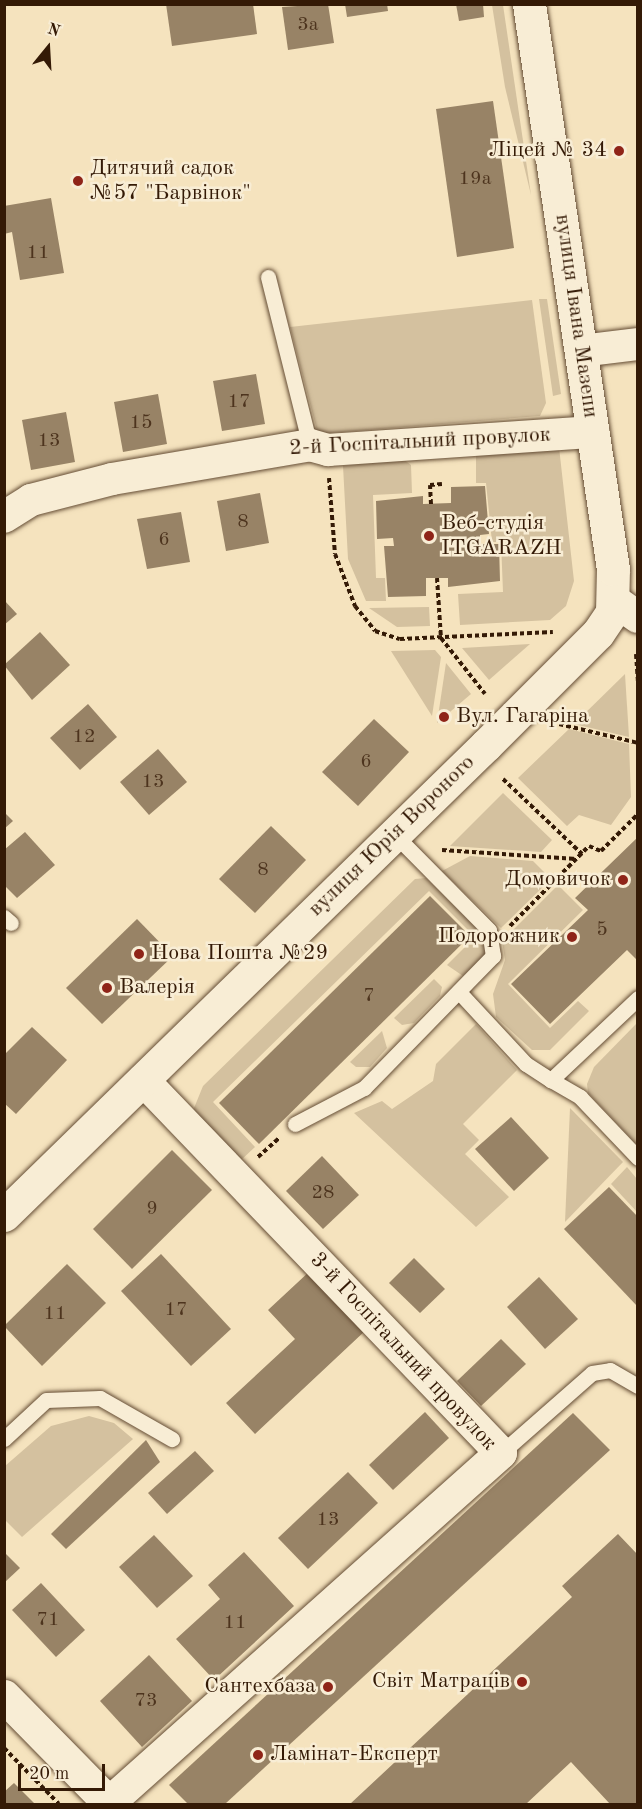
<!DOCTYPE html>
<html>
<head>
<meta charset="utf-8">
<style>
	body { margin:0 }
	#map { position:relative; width:642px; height:1809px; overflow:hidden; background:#f5e3be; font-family:"Old Standard TT",serif }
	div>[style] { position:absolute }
	.green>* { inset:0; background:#d4c19f }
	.building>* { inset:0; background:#988366 }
	.path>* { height:4px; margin-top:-2px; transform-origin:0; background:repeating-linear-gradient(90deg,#341a06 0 4.5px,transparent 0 7.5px) }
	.roads { filter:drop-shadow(0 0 2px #644c34) drop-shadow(0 0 2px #644c34) }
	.lane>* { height:15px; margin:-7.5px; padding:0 7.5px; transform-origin:7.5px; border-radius:7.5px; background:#f8edd5 }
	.street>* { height:32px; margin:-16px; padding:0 16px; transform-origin:16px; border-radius:16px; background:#f8edd5 }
	.secondary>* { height:33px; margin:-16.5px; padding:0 16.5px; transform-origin:16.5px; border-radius:16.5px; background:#f8edd5 }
	.dots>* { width:16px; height:16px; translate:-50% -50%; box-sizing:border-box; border:3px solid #f8edd5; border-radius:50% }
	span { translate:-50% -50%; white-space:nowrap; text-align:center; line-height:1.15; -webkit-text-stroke:5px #f8edd5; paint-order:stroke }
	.number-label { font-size:20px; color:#4d341e }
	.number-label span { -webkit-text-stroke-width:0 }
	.poi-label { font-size:22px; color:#341a06 }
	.right { translate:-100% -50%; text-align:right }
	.left { translate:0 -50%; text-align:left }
	.street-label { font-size:22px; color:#341a06 }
	.frame { position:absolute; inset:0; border:6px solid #341a06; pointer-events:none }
	.north { position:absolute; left:18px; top:18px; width:60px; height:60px; -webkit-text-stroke:4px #f8edd5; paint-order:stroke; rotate:18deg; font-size:16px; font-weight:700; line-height:24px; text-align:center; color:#341a06 }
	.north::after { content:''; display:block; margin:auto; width:21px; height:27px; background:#341a06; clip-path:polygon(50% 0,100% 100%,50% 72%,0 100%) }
	.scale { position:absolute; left:18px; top:1764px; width:87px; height:27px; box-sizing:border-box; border:3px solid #341a06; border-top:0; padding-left:8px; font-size:18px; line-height:21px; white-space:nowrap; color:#341a06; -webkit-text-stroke:4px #f8edd5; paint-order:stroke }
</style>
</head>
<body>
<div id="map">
	<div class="green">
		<div style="clip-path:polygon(492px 5px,503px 5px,531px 195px,505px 87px)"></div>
		<div style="clip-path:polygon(539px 299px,547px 299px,561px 394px,553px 396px)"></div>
		<div style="clip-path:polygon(532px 300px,546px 403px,540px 416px,318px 434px,290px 327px)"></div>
		<div style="clip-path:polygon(559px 447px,574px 581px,566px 606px,550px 620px,460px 625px,458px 594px,503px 592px,501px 542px,492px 542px,486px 483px,476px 483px,476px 455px)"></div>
		<div style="clip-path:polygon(403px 459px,411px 465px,412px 493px,373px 495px,376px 578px,385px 578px,386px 601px,366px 601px,348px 559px,343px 466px)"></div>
		<div style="clip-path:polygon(429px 607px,430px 626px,397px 627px,369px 608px)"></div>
		<div style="clip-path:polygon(530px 644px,489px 680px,462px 648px)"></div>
		<div style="clip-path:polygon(435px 650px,441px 657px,432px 716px,391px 651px)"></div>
		<div style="clip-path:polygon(446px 663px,471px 694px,437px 723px)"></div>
		<div style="clip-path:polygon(625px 674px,629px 737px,574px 724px)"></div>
		<div style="clip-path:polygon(569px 729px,629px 744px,631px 797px,611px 825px,579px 815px,567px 826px,518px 778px)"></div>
		<div style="clip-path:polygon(503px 793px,552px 840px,541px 852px,450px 846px)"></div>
		<div style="clip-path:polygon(470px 856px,533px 861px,551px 879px,501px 928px,442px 871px)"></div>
		<div style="clip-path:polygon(426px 878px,487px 939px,485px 955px,463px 976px,447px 965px,475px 937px,429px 891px,213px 1102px,255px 1147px,240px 1161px,192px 1113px,203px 1086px,415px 879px)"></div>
		<div style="clip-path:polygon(558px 885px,583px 910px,508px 984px,550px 1028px,578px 1001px,589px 1011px,550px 1050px,532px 1050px,496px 1017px,493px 994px,505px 960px,502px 941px)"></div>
		<div style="clip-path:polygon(434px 979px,442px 987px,440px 996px,414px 1023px,402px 1025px,394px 1018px)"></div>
		<div style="clip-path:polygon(637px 1023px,637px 1145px,588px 1093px,587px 1084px,594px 1067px)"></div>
		<div style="clip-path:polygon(476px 1024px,517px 1070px,463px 1124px,479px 1140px,465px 1154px,509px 1197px,476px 1227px,354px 1113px,382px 1101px,392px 1109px,433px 1081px,436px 1064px)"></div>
		<div style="clip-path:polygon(382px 1031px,387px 1048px,370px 1067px,356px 1067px,350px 1062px)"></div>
		<div style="clip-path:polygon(570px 1108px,623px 1162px,565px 1222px)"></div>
		<div style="clip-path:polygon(627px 1167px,637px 1179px,637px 1212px,611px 1184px)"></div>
		<div style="clip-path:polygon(89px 1416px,114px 1423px,133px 1439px,22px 1537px,5px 1520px,5px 1466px,51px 1426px)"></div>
	</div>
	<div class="building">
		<div style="clip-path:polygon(166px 4px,253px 4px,257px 34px,172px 46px)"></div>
		<div style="clip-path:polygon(328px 4px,334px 43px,288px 50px,282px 7px)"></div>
		<div style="clip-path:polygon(345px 4px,387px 4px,388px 11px,347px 17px)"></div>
		<div style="clip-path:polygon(456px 4px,483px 4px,484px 17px,459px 21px)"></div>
		<div style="clip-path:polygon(493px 101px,514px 248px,457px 257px,436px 109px)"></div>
		<div style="clip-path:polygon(51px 198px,64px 273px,20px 280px,12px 232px,4px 234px,4px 206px)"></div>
		<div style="clip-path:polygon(256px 374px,265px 424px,222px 431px,213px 381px)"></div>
		<div style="clip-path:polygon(158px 394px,167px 444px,123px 452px,114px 402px)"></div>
		<div style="clip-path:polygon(66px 412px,75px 462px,31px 470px,22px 420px)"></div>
		<div style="clip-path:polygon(485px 486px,489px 534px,480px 535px,480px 544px,499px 544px,500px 581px,448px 587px,448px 578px,426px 578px,426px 596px,388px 597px,384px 546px,394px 546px,393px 538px,377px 539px,376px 501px,423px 496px,423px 504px,451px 503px,451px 487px)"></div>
		<div style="clip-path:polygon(260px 493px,269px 543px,226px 551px,217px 501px)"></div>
		<div style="clip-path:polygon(181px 512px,190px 562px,147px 569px,137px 519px)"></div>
		<div style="clip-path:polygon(4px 600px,17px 614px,4px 625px)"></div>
		<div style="clip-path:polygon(40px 632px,70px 665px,32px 700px,4px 665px)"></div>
		<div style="clip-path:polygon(88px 704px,117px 737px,80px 770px,50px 738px)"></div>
		<div style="clip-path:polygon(374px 719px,409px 752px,358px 806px,322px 772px)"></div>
		<div style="clip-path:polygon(158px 749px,187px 782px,149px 815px,120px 782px)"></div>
		<div style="clip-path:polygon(4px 812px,13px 821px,4px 829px)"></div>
		<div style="clip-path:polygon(271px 826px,306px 860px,255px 913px,219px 879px)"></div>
		<div style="clip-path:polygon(25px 832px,55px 865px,17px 898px,4px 885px,4px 850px)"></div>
		<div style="clip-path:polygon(638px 837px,638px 961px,627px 950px,550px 1024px,511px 984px,588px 910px,575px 898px)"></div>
		<div style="clip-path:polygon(430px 896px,470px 936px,259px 1144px,219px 1103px)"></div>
		<div style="clip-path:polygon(137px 919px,173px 956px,102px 1024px,66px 988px)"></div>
		<div style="clip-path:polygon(32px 1027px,67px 1060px,16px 1114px,4px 1103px,4px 1055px)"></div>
		<div style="clip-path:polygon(511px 1117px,549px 1158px,514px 1191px,475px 1149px)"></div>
		<div style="clip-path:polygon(172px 1150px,212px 1190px,132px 1269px,93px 1229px)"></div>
		<div style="clip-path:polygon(322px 1156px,359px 1195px,323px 1229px,286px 1191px)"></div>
		<div style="clip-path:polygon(609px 1187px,638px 1217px,638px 1307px,564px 1229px)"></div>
		<div style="clip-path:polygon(161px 1254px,231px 1329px,191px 1366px,121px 1291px)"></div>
		<div style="clip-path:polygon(414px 1258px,445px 1289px,420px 1313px,389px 1283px)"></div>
		<div style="clip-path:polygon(67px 1264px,106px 1303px,42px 1366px,4px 1326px)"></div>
		<div style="clip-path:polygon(311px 1270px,366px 1330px,255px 1434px,226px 1403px,295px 1339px,268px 1310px)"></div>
		<div style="clip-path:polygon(539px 1277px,578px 1319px,545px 1349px,507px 1307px)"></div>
		<div style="clip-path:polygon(501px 1339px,526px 1364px,481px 1406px,457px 1381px)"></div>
		<div style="clip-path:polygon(425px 1412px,449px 1438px,393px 1490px,369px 1465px)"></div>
		<div style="clip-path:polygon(573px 1413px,610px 1450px,225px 1804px,188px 1804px,169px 1785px)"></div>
		<div style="clip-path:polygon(146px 1440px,160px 1462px,66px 1549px,51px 1534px)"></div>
		<div style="clip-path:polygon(195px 1451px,214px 1471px,167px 1514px,148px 1493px)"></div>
		<div style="clip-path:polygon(348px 1472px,378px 1503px,308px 1569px,278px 1538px)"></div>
		<div style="clip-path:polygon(618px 1534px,638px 1555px,638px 1804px,610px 1804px,571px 1762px,526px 1804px,350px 1804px,572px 1597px,562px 1586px)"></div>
		<div style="clip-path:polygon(154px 1535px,193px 1576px,157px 1608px,119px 1567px)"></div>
		<div style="clip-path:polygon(4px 1552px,20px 1568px,4px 1583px)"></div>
		<div style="clip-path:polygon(244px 1552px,294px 1606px,214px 1680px,176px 1639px,220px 1599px,208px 1585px)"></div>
		<div style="clip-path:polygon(41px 1583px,85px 1630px,56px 1657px,12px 1610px)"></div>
		<div style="clip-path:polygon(149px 1655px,192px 1701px,142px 1747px,100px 1701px)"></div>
		<div style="clip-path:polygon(14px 1783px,35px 1804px,4px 1804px,4px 1792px)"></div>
	</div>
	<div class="path">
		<div style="left:329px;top:478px;width:76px;rotate:85.5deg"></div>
		<div style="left:335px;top:554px;width:56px;rotate:69deg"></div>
		<div style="left:355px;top:606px;width:32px;rotate:51deg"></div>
		<div style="left:375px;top:631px;width:26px;rotate:18deg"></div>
		<div style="left:400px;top:639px;width:153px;rotate:-2.6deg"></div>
		<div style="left:431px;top:504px;width:19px;rotate:-93deg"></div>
		<div style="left:430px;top:485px;width:12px;rotate:-5deg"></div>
		<div style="left:437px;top:578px;width:60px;rotate:86.2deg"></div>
		<div style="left:441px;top:638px;width:71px;rotate:51.8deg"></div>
		<div style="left:636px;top:654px;width:32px;rotate:86deg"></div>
		<div style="left:559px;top:724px;width:81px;rotate:13.5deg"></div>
		<div style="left:503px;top:779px;width:109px;rotate:43.5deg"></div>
		<div style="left:442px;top:850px;width:135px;rotate:3.8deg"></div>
		<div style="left:510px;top:926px;width:112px;rotate:-45.4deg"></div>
		<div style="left:589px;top:846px;width:13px;rotate:23deg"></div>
		<div style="left:601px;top:851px;width:52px;rotate:-45deg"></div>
		<div style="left:258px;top:1157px;width:28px;rotate:-42deg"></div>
		<div style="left:4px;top:1748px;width:78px;rotate:45.5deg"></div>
	</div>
	<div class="roads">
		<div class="lane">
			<div style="left:268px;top:277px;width:173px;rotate:76deg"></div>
			<div style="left:4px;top:917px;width:9px;rotate:41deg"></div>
			<div style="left:459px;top:992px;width:98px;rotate:47.1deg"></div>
			<div style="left:526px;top:1064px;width:30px;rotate:33deg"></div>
			<div style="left:638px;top:998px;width:120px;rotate:136.7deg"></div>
			<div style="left:551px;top:1080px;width:34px;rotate:30deg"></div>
			<div style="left:580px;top:1097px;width:84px;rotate:46.4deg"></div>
			<div style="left:295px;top:1124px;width:78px;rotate:-27.6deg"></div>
			<div style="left:364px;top:1088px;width:185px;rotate:-45.7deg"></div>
			<div style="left:493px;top:956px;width:26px;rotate:-99deg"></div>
			<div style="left:489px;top:930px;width:135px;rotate:-134.7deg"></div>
			<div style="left:4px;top:1439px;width:57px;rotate:-42.9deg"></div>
			<div style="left:46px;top:1400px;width:54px;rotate:-2.1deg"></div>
			<div style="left:100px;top:1398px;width:83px;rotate:29.7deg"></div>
			<div style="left:501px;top:1453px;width:121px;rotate:-41.3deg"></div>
			<div style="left:592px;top:1373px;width:18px;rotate:-9deg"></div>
			<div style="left:610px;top:1370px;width:32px;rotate:30deg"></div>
		</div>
		<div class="street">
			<div style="left:581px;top:351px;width:57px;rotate:-7deg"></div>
			<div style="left:4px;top:517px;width:32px;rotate:-32deg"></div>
			<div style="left:31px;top:500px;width:84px;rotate:-14.5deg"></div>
			<div style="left:112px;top:479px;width:201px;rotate:-9.7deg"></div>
			<div style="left:310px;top:445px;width:19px;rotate:16deg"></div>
			<div style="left:328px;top:450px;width:266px;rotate:-3.9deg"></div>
			<div style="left:615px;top:601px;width:28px;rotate:35deg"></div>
			<div style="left:108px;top:1804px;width:527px;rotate:-41.77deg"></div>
			<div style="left:501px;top:1453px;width:517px;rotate:-133.82deg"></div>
		</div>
		<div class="secondary">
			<div style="left:4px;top:1215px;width:673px;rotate:-44.28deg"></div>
			<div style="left:486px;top:745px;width:158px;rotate:-45deg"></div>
			<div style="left:598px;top:633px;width:25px;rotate:-56deg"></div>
			<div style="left:612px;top:612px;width:43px;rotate:-88.7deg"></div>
			<div style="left:613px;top:569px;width:571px;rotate:-98.46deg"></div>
			<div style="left:4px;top:1696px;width:151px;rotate:45.5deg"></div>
		</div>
	</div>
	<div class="dots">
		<div style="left:619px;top:151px;background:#8f2418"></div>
		<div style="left:78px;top:181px;background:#8f2418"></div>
		<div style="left:429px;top:536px;background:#8f2418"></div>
		<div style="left:444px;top:717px;background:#8f2418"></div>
		<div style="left:623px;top:880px;background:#8f2418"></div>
		<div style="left:572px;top:937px;background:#8f2418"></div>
		<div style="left:139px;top:954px;background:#8f2418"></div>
		<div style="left:107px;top:988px;background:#8f2418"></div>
		<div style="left:522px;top:1682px;background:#8f2418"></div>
		<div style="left:328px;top:1687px;background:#8f2418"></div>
		<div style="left:258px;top:1755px;background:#8f2418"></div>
	</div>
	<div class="number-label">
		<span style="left:308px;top:25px">3а</span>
		<span style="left:475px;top:179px">19а</span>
		<span style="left:38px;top:253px">11</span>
		<span style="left:239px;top:402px">17</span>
		<span style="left:141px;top:423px">15</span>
		<span style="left:49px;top:441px">13</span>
		<span style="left:243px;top:522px">8</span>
		<span style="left:164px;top:540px">6</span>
		<span style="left:84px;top:737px">12</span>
		<span style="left:366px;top:762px">6</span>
		<span style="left:153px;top:782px">13</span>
		<span style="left:263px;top:870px">8</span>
		<span style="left:602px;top:930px">5</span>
		<span style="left:369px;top:996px">7</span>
		<span style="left:323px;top:1193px">28</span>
		<span style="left:152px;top:1209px">9</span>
		<span style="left:176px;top:1310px">17</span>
		<span style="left:55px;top:1314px">11</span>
		<span style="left:328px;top:1520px">13</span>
		<span style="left:48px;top:1620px">71</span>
		<span style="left:235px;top:1623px">11</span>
		<span style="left:146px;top:1701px">73</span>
	</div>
	<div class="poi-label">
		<span class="right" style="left:607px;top:151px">Ліцей № 34</span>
		<span class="left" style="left:90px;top:181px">Дитячий садок<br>№57 "Барвінок"</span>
		<span class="left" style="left:441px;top:536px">Веб-студія<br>ITGARAZH</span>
		<span class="left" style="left:456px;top:717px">Вул. Гагаріна</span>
		<span class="right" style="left:611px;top:880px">Домовичок</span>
		<span class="right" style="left:560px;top:937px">Подорожник</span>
		<span class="left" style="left:151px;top:954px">Нова Пошта №29</span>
		<span class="left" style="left:119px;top:988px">Валерія</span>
		<span class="right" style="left:510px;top:1682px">Світ Матраців</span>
		<span class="right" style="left:316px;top:1687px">Сантехбаза</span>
		<span class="left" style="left:270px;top:1755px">Ламінат-Експерт</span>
	</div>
	<div class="street-label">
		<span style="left:576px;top:316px;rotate:82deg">вулиця Івана Мазепи</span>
		<span style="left:420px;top:442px;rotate:-3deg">2-й Госпітальний провулок</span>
		<span style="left:392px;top:836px;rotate:-44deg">вулиця Юрія Вороного</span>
		<span style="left:403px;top:1352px;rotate:47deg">3-й Госпітальний провулок</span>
	</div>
	<div class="frame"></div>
	<div class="north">N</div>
	<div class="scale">20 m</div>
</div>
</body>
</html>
